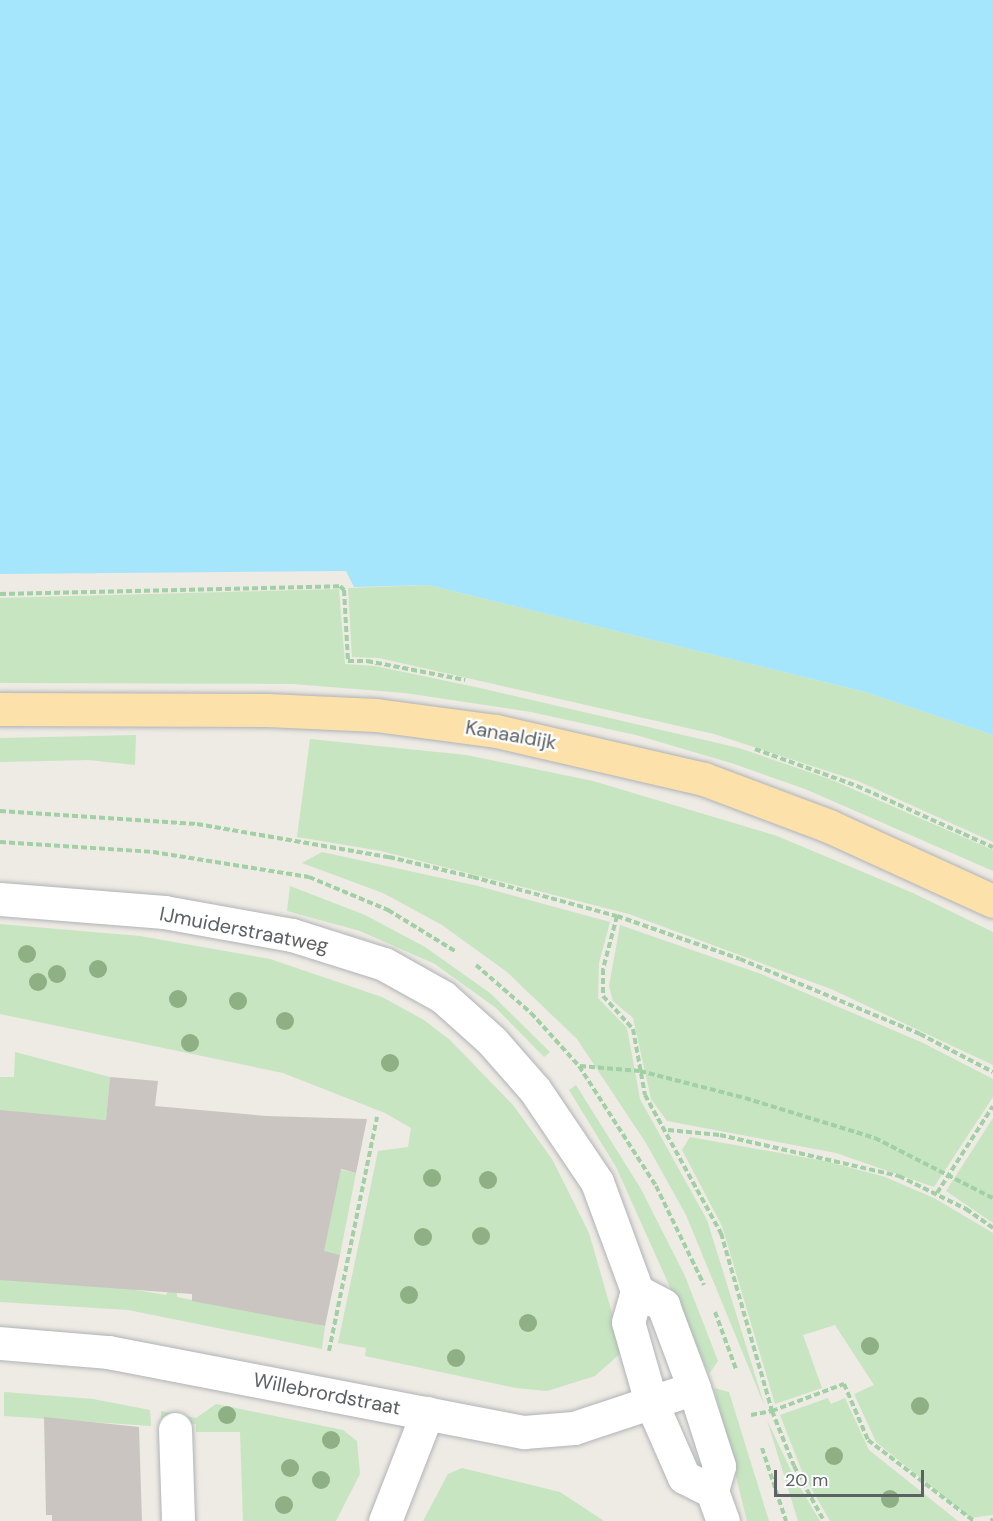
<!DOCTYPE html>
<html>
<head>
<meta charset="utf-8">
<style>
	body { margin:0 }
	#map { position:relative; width:993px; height:1521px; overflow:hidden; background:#eeeae4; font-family:"DM Sans",sans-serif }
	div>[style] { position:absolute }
	.green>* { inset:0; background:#c7e5c1 }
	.water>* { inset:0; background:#a5e6fd }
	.building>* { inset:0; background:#cac5c1 }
	.path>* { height:4px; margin-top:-2px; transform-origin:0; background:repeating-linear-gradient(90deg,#a0d0a4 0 6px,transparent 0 9px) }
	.roads { filter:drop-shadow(0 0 2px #afb3b6) drop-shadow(0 0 2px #afb3b6) }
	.minor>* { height:33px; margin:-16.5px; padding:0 16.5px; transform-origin:16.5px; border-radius:16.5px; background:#fff }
	.major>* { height:33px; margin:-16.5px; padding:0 16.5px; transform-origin:16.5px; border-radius:16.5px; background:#fde1aa }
	.trees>* { width:18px; height:18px; margin:-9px; border-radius:50%; background:#8eb084 }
	span { translate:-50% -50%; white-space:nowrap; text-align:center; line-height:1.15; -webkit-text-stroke:4.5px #fff; paint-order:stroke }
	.street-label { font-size:20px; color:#5c6164 }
	.scale { position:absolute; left:774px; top:1470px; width:150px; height:27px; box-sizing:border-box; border:3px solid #5c6164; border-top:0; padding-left:8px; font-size:18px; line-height:21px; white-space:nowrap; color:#5c6164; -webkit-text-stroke:4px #fff; paint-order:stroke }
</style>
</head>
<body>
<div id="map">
	<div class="green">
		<div style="clip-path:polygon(428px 585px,865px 692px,993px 735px,993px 842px,858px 781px,714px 734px,379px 658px,352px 657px,348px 588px)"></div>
		<div style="clip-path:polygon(339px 589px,345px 664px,375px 666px,480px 688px,739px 748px,832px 780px,993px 850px,993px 871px,805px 789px,731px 763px,636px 735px,531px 712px,405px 693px,293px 684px,0 683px,0 598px)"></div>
		<div style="clip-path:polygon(136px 735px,135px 765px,88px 760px,0 762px,0 738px)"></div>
		<div style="clip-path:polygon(310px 739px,466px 755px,593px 781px,777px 836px,913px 893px,993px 932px,993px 1065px,831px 989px,629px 914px,381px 851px,297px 837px)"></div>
		<div style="clip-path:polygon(322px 852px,478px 886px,610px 922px,599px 963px,598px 998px,627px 1028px,640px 1099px,707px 1220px,765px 1407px,686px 1215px,646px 1143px,577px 1039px,507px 972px,442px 925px,383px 893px,302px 863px)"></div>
		<div style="clip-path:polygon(290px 886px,365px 915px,425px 947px,490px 993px,550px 1052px,544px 1057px,496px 1008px,435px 964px,360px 931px,287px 911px)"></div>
		<div style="clip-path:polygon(0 924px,140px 936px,270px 959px,382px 997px,424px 1020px,450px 1040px,513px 1105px,552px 1159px,589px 1233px,623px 1351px,595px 1376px,547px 1391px,516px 1388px,365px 1356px,366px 1348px,338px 1343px,378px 1151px,408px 1147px,411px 1128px,385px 1113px,283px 1073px,0 1014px)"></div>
		<div style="clip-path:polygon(620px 925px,761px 974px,921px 1042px,993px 1079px,993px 1097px,934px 1187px,836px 1153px,667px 1121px,651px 1099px,633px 1018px,613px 1001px,609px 986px)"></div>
		<div style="clip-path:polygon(15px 1052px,110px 1077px,106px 1120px,84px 1118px,356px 1173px,340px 1255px,136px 1290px,166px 1295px,169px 1289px,177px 1290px,177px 1297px,325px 1326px,322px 1349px,128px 1310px,0 1302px,0 1077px,14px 1077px)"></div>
		<div style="clip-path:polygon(576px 1085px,641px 1189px,685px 1276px,718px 1361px,709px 1374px,616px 1167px,569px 1090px)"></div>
		<div style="clip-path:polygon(993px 1118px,993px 1223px,946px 1191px)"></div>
		<div style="clip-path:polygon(690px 1137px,825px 1161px,885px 1177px,934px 1198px,993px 1233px,993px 1515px,970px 1518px,876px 1442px,854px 1394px,874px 1385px,835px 1325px,803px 1335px,822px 1388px,775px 1404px,722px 1226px,682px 1150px)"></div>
		<div style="clip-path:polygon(714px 1388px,729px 1392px,769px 1521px,747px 1521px)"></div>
		<div style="clip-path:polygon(4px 1392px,93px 1399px,150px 1410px,151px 1426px,4px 1416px)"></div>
		<div style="clip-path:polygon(828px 1398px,831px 1404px,845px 1398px,869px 1450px,958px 1521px,830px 1521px,803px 1474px,780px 1415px)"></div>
		<div style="clip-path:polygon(216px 1404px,343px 1430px,357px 1441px,360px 1474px,336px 1521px,243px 1521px,240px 1432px,196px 1432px,196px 1424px,161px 1425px,161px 1411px,196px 1418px)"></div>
		<div style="clip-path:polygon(767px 1420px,794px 1477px,820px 1521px,798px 1521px)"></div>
		<div style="clip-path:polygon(462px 1468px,560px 1492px,604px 1521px,423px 1521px,448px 1474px)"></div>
	</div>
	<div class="water">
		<div style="clip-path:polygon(0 0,993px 0,993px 735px,865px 692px,428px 585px,354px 587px,346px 571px,0 574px)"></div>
	</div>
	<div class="building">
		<div style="clip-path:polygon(110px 1077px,158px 1081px,155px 1106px,266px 1116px,367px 1119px,356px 1173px,341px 1169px,324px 1251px,340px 1255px,325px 1326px,192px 1301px,192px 1294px,0 1280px,0 1110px,106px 1120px)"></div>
		<div style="clip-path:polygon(44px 1417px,139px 1427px,142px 1521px,52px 1521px,52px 1515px,46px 1515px)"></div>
	</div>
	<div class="path">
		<div style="left:0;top:594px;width:340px;rotate:-1.3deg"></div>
		<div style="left:340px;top:586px;width:6px;rotate:45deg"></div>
		<div style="left:344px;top:590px;width:71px;rotate:86.8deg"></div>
		<div style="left:348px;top:661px;width:19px"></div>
		<div style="left:367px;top:661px;width:100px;rotate:11deg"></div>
		<div style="left:755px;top:749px;width:109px;rotate:19.9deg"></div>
		<div style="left:857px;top:786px;width:149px;rotate:24.2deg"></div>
		<div style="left:0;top:811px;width:197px;rotate:3.8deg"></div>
		<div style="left:197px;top:824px;width:195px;rotate:9.8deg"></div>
		<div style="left:389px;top:857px;width:86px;rotate:13.4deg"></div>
		<div style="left:473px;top:877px;width:149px;rotate:15.2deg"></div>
		<div style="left:617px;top:916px;width:130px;rotate:19.3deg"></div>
		<div style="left:740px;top:959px;width:195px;rotate:22.6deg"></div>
		<div style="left:920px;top:1034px;width:82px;rotate:27.5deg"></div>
		<div style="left:0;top:842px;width:153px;rotate:3.7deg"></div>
		<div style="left:153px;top:852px;width:158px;rotate:9.1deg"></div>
		<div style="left:309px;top:877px;width:86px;rotate:22.7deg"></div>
		<div style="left:388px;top:910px;width:79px;rotate:31.5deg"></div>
		<div style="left:617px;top:916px;width:55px;rotate:104.8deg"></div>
		<div style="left:603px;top:969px;width:27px;rotate:90deg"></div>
		<div style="left:603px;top:996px;width:45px;rotate:47.7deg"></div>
		<div style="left:633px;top:1029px;width:67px;rotate:79.7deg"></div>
		<div style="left:645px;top:1095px;width:158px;rotate:61.2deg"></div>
		<div style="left:721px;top:1233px;width:185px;rotate:74deg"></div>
		<div style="left:772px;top:1411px;width:77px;rotate:-20.6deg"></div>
		<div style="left:844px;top:1384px;width:61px;rotate:66.8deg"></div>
		<div style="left:868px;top:1440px;width:133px;rotate:37.4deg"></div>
		<div style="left:476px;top:965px;width:73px;rotate:41.1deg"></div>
		<div style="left:531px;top:1013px;width:72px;rotate:47.8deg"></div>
		<div style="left:579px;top:1066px;width:143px;rotate:57.3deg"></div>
		<div style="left:656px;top:1186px;width:110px;rotate:64.1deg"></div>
		<div style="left:580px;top:1066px;width:60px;rotate:4.8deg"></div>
		<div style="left:640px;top:1071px;width:108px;rotate:14.4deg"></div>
		<div style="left:745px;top:1098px;width:136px;rotate:17.1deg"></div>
		<div style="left:875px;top:1138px;width:132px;rotate:27deg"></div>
		<div style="left:668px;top:1130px;width:52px;rotate:5.5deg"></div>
		<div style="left:720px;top:1135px;width:184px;rotate:12.9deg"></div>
		<div style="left:899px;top:1176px;width:75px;rotate:26.2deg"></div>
		<div style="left:966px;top:1209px;width:33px;rotate:35deg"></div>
		<div style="left:937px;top:1193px;width:103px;rotate:-57.2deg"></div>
		<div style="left:715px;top:1312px;width:61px;rotate:69.8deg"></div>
		<div style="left:329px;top:1351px;width:239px;rotate:-78.4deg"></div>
		<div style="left:751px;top:1415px;width:21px;rotate:-11deg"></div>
		<div style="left:772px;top:1411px;width:59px;rotate:68.2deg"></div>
		<div style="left:794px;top:1466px;width:63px;rotate:61.4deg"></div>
		<div style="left:762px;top:1448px;width:77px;rotate:71.8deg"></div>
		<div style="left:991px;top:1521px;width:3px;rotate:-45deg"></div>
	</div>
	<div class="roads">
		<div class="minor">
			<div style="left:0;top:899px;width:165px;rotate:4.5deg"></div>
			<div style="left:164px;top:912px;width:130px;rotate:10.2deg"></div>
			<div style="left:292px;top:935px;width:96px;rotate:17.5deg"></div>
			<div style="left:384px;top:964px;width:68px;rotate:29.2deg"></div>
			<div style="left:443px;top:997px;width:66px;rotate:41.9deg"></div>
			<div style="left:492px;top:1041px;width:65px;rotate:48.7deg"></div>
			<div style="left:535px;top:1090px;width:111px;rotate:56deg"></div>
			<div style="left:597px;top:1182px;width:116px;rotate:69.8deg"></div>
			<div style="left:637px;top:1291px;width:32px;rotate:106deg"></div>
			<div style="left:628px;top:1322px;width:83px;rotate:74deg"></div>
			<div style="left:651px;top:1402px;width:82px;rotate:66.3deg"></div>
			<div style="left:684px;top:1477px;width:31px;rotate:27deg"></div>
			<div style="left:637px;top:1291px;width:30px;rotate:28deg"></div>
			<div style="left:663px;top:1305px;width:89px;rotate:69.5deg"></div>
			<div style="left:694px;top:1388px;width:82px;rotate:72.2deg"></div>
			<div style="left:719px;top:1466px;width:26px;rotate:106deg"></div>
			<div style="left:712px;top:1491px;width:32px;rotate:70deg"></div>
			<div style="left:0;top:1343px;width:108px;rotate:4.8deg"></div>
			<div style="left:108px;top:1352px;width:424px;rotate:10.9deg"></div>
			<div style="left:524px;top:1432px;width:50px;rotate:-4.6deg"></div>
			<div style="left:574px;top:1428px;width:126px;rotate:-18.4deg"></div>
			<div style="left:175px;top:1429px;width:92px;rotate:88.1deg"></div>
			<div style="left:385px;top:1521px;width:116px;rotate:-68.7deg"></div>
		</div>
		<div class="major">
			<div style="left:0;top:709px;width:267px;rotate:0.2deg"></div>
			<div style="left:267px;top:710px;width:109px;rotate:2.6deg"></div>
			<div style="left:376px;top:715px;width:121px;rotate:7.6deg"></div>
			<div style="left:496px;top:731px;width:213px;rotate:13deg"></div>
			<div style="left:704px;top:779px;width:134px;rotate:20.6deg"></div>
			<div style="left:829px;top:826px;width:180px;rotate:24.6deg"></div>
		</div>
	</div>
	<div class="trees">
		<div style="left:27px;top:954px"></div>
		<div style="left:98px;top:969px"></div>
		<div style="left:57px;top:974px"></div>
		<div style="left:38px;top:982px"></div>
		<div style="left:178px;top:999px"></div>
		<div style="left:238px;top:1001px"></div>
		<div style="left:285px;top:1021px"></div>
		<div style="left:190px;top:1043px"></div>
		<div style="left:390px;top:1063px"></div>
		<div style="left:432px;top:1178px"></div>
		<div style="left:488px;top:1180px"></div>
		<div style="left:481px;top:1236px"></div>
		<div style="left:423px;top:1237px"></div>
		<div style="left:409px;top:1295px"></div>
		<div style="left:528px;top:1323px"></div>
		<div style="left:870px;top:1346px"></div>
		<div style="left:456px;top:1358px"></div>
		<div style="left:920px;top:1406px"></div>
		<div style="left:227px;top:1415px"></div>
		<div style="left:331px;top:1440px"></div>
		<div style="left:834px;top:1456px"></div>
		<div style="left:290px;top:1468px"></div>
		<div style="left:321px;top:1480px"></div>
		<div style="left:890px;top:1499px"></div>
		<div style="left:284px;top:1505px"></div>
	</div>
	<div class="street-label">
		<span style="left:511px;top:735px;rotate:10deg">Kanaaldijk</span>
		<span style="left:244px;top:930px;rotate:11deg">IJmuiderstraatweg</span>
		<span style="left:327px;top:1394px;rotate:11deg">Willebrordstraat</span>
	</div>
	<div class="scale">20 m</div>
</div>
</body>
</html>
